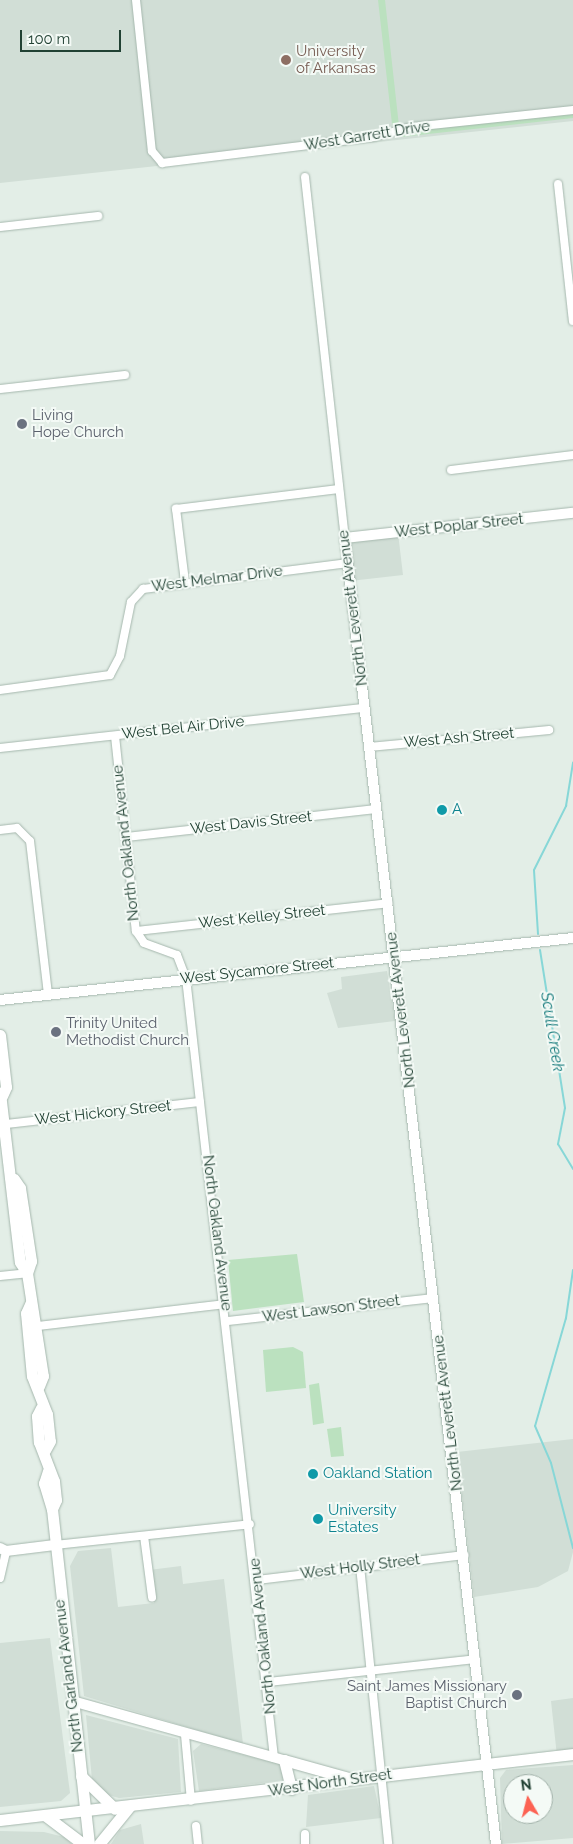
<!DOCTYPE html>
<html>
<head>
<meta charset="utf-8">
<style>
	body { margin:0 }
	#map { position:relative; width:573px; height:1844px; overflow:hidden; background:#e3eee7; font-family:Raleway,sans-serif }
	div>[style] { position:absolute }
	.built>* { inset:0; background:#d1ded6 }
	.green>* { inset:0; background:#bbe1bf }
	.stream>* { height:2px; margin:-1px; padding:0 1px; transform-origin:1px; border-radius:1px; background:#87d7d7 }
	.roads { filter:drop-shadow(0 0 1px #a5b7ad) drop-shadow(0 0 1px #a5b7ad) }
	.minor>* { height:8px; margin:-4px; padding:0 4px; transform-origin:4px; border-radius:4px; background:#fff }
	.tertiary>* { height:10px; margin:-5px; padding:0 5px; transform-origin:5px; border-radius:5px; background:#fff }
	.secondary>* { height:11px; margin:-5.5px; padding:0 5.5px; transform-origin:5.5px; border-radius:5.5px; background:#fff }
	.dots>* { width:14px; height:14px; translate:-50% -50%; box-sizing:border-box; border:2px solid #f4faf6; border-radius:50% }
	span { translate:-50% -50%; white-space:nowrap; text-align:center; line-height:1.15; -webkit-text-stroke:4px #f4faf6; paint-order:stroke }
	.education-label { font-size:15px; color:#785e54 }
	.left { translate:0 -50%; text-align:left }
	.street-label { font-size:15px; color:#214133 }
	.worship-label { font-size:15px; color:#5b616d }
	.right { translate:-100% -50%; text-align:right }
	.culture-label { font-size:15px; color:#0d838f }
	.water-label { font-size:16px; color:#167b7c; font-style:italic }
	.north { position:absolute; left:503px; top:1774px; width:50px; height:50px; box-sizing:border-box; background:#f4faf6; border:1px solid #a0b0a8; border-radius:50%; rotate:352deg; font-size:14px; font-weight:700; line-height:20px; text-align:center; color:#214133 }
	.north::after { content:''; display:block; margin:auto; width:18px; height:22px; background:#fc6253; clip-path:polygon(50% 0,100% 100%,50% 72%,0 100%) }
	.scale { position:absolute; left:20px; top:30px; width:101px; height:22px; box-sizing:border-box; border:2px solid #214133; border-top:0; padding-left:6px; font-size:15px; line-height:18px; white-space:nowrap; color:#214133; -webkit-text-stroke:4px #f4faf6; paint-order:stroke }
</style>
</head>
<body>
<div id="map">
	<div class="built">
		<div style="clip-path:polygon(0 0,573px 0,573px 121px,0 183px)"></div>
		<div style="clip-path:polygon(398px 533px,403px 575px,350px 581px,345px 539px)"></div>
		<div style="clip-path:polygon(387px 971px,395px 1021px,338px 1028px,327px 993px,342px 989px,341px 977px)"></div>
		<div style="clip-path:polygon(573px 1439px,573px 1552px,568px 1571px,538px 1587px,474px 1597px,457px 1452px)"></div>
		<div style="clip-path:polygon(111px 1548px,118px 1607px,154px 1603px,149px 1570px,181px 1566px,183px 1584px,224px 1579px,243px 1744px,84px 1696px,70px 1566px,78px 1551px)"></div>
		<div style="clip-path:polygon(50px 1638px,70px 1793px,61px 1801px,0 1807px,0 1643px)"></div>
		<div style="clip-path:polygon(573px 1698px,573px 1755px,557px 1756px,551px 1701px)"></div>
		<div style="clip-path:polygon(86px 1715px,178px 1739px,181px 1792px,119px 1798px,105px 1794px,92px 1780px)"></div>
		<div style="clip-path:polygon(201px 1744px,279px 1764px,284px 1780px,199px 1791px,193px 1751px)"></div>
		<div style="clip-path:polygon(evenodd,573px 1765px,573px 1838px,502px 1844px,500px 1778px,506px 1770px,573px 1765px,513px 1784px,543px 1784px,543px 1814px,513px 1814px,513px 1784px)"></div>
		<div style="clip-path:polygon(374px 1786px,381px 1818px,306px 1827px,308px 1795px)"></div>
		<div style="clip-path:polygon(141px 1824px,144px 1844px,111px 1844px,120px 1830px)"></div>
		<div style="clip-path:polygon(0 1831px,44px 1832px,64px 1837px,72px 1844px,0 1844px)"></div>
	</div>
	<div class="green">
		<div style="clip-path:polygon(378px 0,385px 0,399px 126px,408px 131px,573px 114px,573px 118px,401px 137px,392px 124px)"></div>
		<div style="clip-path:polygon(297px 1254px,304px 1302px,233px 1311px,228px 1260px)"></div>
		<div style="clip-path:polygon(293px 1347px,303px 1352px,306px 1388px,266px 1392px,263px 1350px)"></div>
		<div style="clip-path:polygon(319px 1383px,324px 1423px,313px 1425px,309px 1385px)"></div>
		<div style="clip-path:polygon(341px 1427px,344px 1456px,331px 1457px,327px 1429px)"></div>
	</div>
	<div class="stream">
		<div style="left:538px;top:934px;width:64px;rotate:-93.6deg"></div>
		<div style="left:534px;top:870px;width:72px;rotate:-63.4deg"></div>
		<div style="left:566px;top:806px;width:44px;rotate:-80.8deg"></div>
		<div style="left:540px;top:950px;width:160px;rotate:81deg"></div>
		<div style="left:565px;top:1108px;width:37px;rotate:101deg"></div>
		<div style="left:558px;top:1144px;width:29px;rotate:59deg"></div>
		<div style="left:573px;top:1270px;width:49px;rotate:98.3deg"></div>
		<div style="left:566px;top:1318px;width:112px;rotate:106deg"></div>
		<div style="left:535px;top:1426px;width:40px;rotate:66.6deg"></div>
		<div style="left:551px;top:1463px;width:88px;rotate:75.5deg"></div>
	</div>
	<div class="roads">
		<div class="minor">
			<div style="left:136px;top:0;width:152px;rotate:84deg"></div>
			<div style="left:152px;top:151px;width:16px;rotate:50deg"></div>
			<div style="left:162px;top:163px;width:214px;rotate:-7deg"></div>
			<div style="left:374px;top:137px;width:39px;rotate:-15deg"></div>
			<div style="left:412px;top:127px;width:162px;rotate:-6deg"></div>
			<div style="left:305px;top:177px;width:363px;rotate:83.7deg"></div>
			<div style="left:558px;top:184px;width:138px;rotate:83.8deg"></div>
			<div style="left:0;top:227px;width:99px;rotate:-6.4deg"></div>
			<div style="left:0;top:389px;width:126px;rotate:-6.4deg"></div>
			<div style="left:451px;top:470px;width:123px;rotate:-7deg"></div>
			<div style="left:185px;top:582px;width:74px;rotate:-97deg"></div>
			<div style="left:176px;top:509px;width:164px;rotate:-7deg"></div>
			<div style="left:0;top:690px;width:111px;rotate:-7.8deg"></div>
			<div style="left:110px;top:675px;width:21px;rotate:-62deg"></div>
			<div style="left:120px;top:656px;width:55px;rotate:-78.5deg"></div>
			<div style="left:131px;top:602px;width:18px;rotate:-47deg"></div>
			<div style="left:143px;top:589px;width:207px;rotate:-7.2deg"></div>
			<div style="left:115px;top:736px;width:196px;rotate:83.9deg"></div>
			<div style="left:136px;top:931px;width:14px;rotate:56deg"></div>
			<div style="left:144px;top:943px;width:35px;rotate:20deg"></div>
			<div style="left:177px;top:955px;width:25px;rotate:69deg"></div>
			<div style="left:186px;top:978px;width:785px;rotate:83.56deg"></div>
			<div style="left:369px;top:747px;width:181px;rotate:-5.4deg"></div>
			<div style="left:0;top:748px;width:367px;rotate:-6.3deg"></div>
			<div style="left:0;top:830px;width:17px;rotate:-7deg"></div>
			<div style="left:17px;top:828px;width:18px;rotate:45deg"></div>
			<div style="left:30px;top:841px;width:155px;rotate:83.3deg"></div>
			<div style="left:126px;top:837px;width:252px;rotate:-6.4deg"></div>
			<div style="left:136px;top:931px;width:254px;rotate:-6.3deg"></div>
			<div style="left:6px;top:1124px;width:195px;rotate:-6.5deg"></div>
			<div style="left:0;top:1276px;width:27px;rotate:-6deg"></div>
			<div style="left:228px;top:1321px;width:207px;rotate:-6.4deg"></div>
			<div style="left:38px;top:1326px;width:189px;rotate:-6.7deg"></div>
			<div style="left:144px;top:1536px;width:62px;rotate:82.5deg"></div>
			<div style="left:55px;top:1545px;width:196px;rotate:-6.1deg"></div>
			<div style="left:360px;top:1566px;width:279px;rotate:84.2deg"></div>
			<div style="left:0;top:1578px;width:28px;rotate:-77deg"></div>
			<div style="left:257px;top:1580px;width:209px;rotate:-6.9deg"></div>
			<div style="left:268px;top:1682px;width:209px;rotate:-6.3deg"></div>
			<div style="left:185px;top:1735px;width:66px;rotate:84.8deg"></div>
			<div style="left:196px;top:1826px;width:18px;rotate:84deg"></div>
			<div style="left:305px;top:1834px;width:10px;rotate:90deg"></div>
		</div>
		<div class="tertiary">
			<div style="left:0;top:1000px;width:576px;rotate:-6.18deg"></div>
			<div style="left:0;top:1548px;width:7px;rotate:27deg"></div>
			<div style="left:6px;top:1551px;width:49px;rotate:-7deg"></div>
			<div style="left:72px;top:1701px;width:220px;rotate:15.6deg"></div>
			<div style="left:496px;top:1844px;width:1315px;rotate:-96.6deg"></div>
			<div style="left:345px;top:538px;width:229px;rotate:-6.3deg"></div>
		</div>
		<div class="secondary">
			<div style="left:0;top:1035px;width:52px;rotate:83.4deg"></div>
			<div style="left:6px;top:1087px;width:10px;rotate:114deg"></div>
			<div style="left:0;top:1093px;width:170px;rotate:83.3deg"></div>
			<div style="left:20px;top:1262px;width:13px;rotate:58deg"></div>
			<div style="left:14px;top:1179px;width:11px;rotate:56deg"></div>
			<div style="left:20px;top:1188px;width:74px;rotate:81.4deg"></div>
			<div style="left:31px;top:1261px;width:13px;rotate:108deg"></div>
			<div style="left:27px;top:1273px;width:104px;rotate:81.2deg"></div>
			<div style="left:43px;top:1376px;width:11px;rotate:112deg"></div>
			<div style="left:31px;top:1302px;width:12px;rotate:114deg"></div>
			<div style="left:26px;top:1313px;width:63px;rotate:84.6deg"></div>
			<div style="left:32px;top:1376px;width:41px;rotate:68.5deg"></div>
			<div style="left:47px;top:1414px;width:27px;rotate:84deg"></div>
			<div style="left:50px;top:1441px;width:10px;rotate:119deg"></div>
			<div style="left:41px;top:1408px;width:9px;rotate:117deg"></div>
			<div style="left:37px;top:1416px;width:26px;rotate:86deg"></div>
			<div style="left:39px;top:1442px;width:42px;rotate:69deg"></div>
			<div style="left:54px;top:1481px;width:19px;rotate:84deg"></div>
			<div style="left:56px;top:1500px;width:10px;rotate:114deg"></div>
			<div style="left:48px;top:1471px;width:13px;rotate:108deg"></div>
			<div style="left:44px;top:1483px;width:27px;rotate:73deg"></div>
			<div style="left:52px;top:1509px;width:337px;rotate:83.7deg"></div>
			<div style="left:284px;top:1760px;width:71px;rotate:15.6deg"></div>
			<div style="left:284px;top:1760px;width:30px;rotate:76deg"></div>
			<div style="left:81px;top:1776px;width:47px;rotate:44.1deg"></div>
			<div style="left:46px;top:1816px;width:46px;rotate:37.1deg"></div>
			<div style="left:0;top:1820px;width:577px;rotate:-6.57deg"></div>
			<div style="left:99px;top:1844px;width:48px;rotate:-51deg"></div>
		</div>
	</div>
	<div class="dots">
		<div style="left:286px;top:60px;background:#8d6e63"></div>
		<div style="left:22px;top:424px;background:#6b7280"></div>
		<div style="left:442px;top:810px;background:#0f9aa8"></div>
		<div style="left:56px;top:1032px;background:#6b7280"></div>
		<div style="left:313px;top:1474px;background:#0f9aa8"></div>
		<div style="left:318px;top:1519px;background:#0f9aa8"></div>
		<div style="left:517px;top:1695px;background:#6b7280"></div>
	</div>
	<div class="education-label">
		<span class="left" style="left:296px;top:60px">University<br>of Arkansas</span>
	</div>
	<div class="street-label">
		<span style="left:367px;top:136px;rotate:-9deg">West Garrett Drive</span>
		<span style="left:459px;top:526px;rotate:-6deg">West Poplar Street</span>
		<span style="left:217px;top:579px;rotate:-7deg">West Melmar Drive</span>
		<span style="left:353px;top:608px;rotate:-97deg">North Leverett Avenue</span>
		<span style="left:183px;top:728px;rotate:-6deg">West Bel Air Drive</span>
		<span style="left:459px;top:738px;rotate:-5deg">West Ash Street</span>
		<span style="left:251px;top:823px;rotate:-6deg">West Davis Street</span>
		<span style="left:126px;top:843px;rotate:-96deg">North Oakland Avenue</span>
		<span style="left:262px;top:917px;rotate:-6deg">West Kelley Street</span>
		<span style="left:257px;top:971px;rotate:-6deg">West Sycamore Street</span>
		<span style="left:401px;top:1010px;rotate:-97deg">North Leverett Avenue</span>
		<span style="left:103px;top:1113px;rotate:-6deg">West Hickory Street</span>
		<span style="left:217px;top:1233px;rotate:83deg">North Oakland Avenue</span>
		<span style="left:331px;top:1309px;rotate:-7deg">West Lawson Street</span>
		<span style="left:448px;top:1413px;rotate:-97deg">North Leverett Avenue</span>
		<span style="left:360px;top:1567px;rotate:-7deg">West Holly Street</span>
		<span style="left:263px;top:1636px;rotate:-96deg">North Oakland Avenue</span>
		<span style="left:69px;top:1676px;rotate:-97deg">North Garland Avenue</span>
		<span style="left:330px;top:1783px;rotate:-8deg">West North Street</span>
	</div>
	<div class="worship-label">
		<span class="left" style="left:32px;top:424px">Living<br>Hope Church</span>
		<span class="left" style="left:66px;top:1032px">Trinity United<br>Methodist Church</span>
		<span class="right" style="left:507px;top:1695px">Saint James Missionary<br>Baptist Church</span>
	</div>
	<div class="culture-label">
		<span class="left" style="left:452px;top:810px">A</span>
		<span class="left" style="left:323px;top:1474px">Oakland Station</span>
		<span class="left" style="left:328px;top:1519px">University<br>Estates</span>
	</div>
	<div class="water-label">
		<span style="left:552px;top:1032px;rotate:81deg">Scull Creek</span>
	</div>
	<div class="north">N</div>
	<div class="scale">100 m</div>
</div>
</body>
</html>
